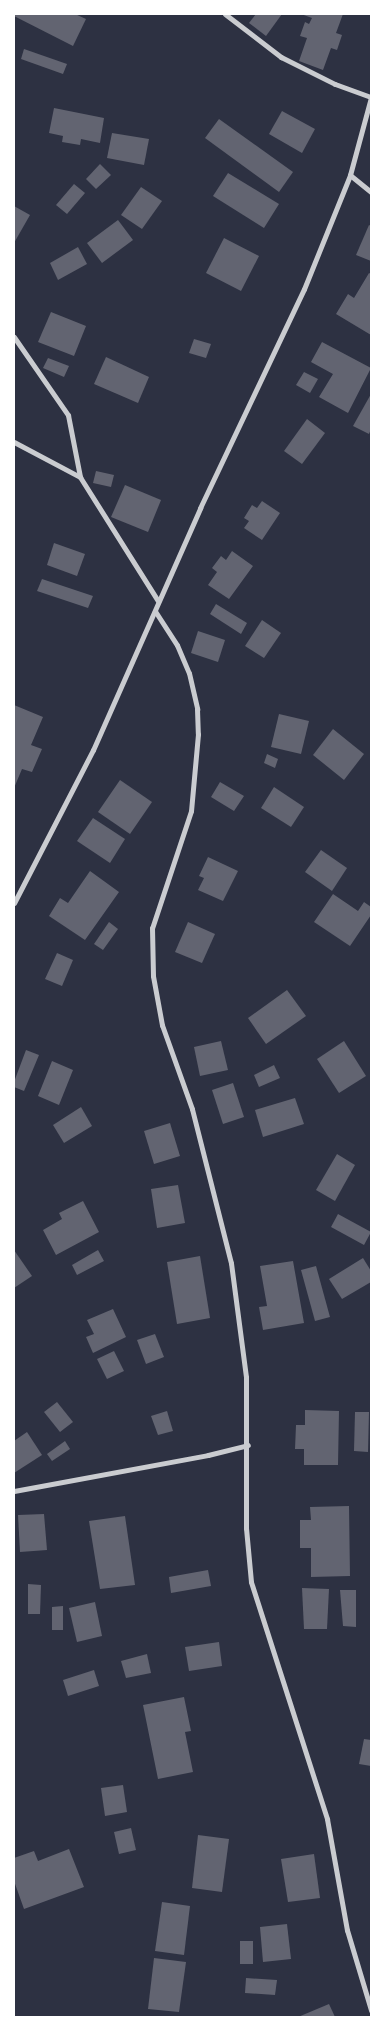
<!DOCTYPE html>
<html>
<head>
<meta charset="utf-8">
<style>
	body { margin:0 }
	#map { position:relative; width:385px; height:2031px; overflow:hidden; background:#2d3142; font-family:Montserrat,sans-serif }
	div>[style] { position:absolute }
	.building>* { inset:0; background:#626471 }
	.minor>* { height:5px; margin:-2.5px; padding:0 2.5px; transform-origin:2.5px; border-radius:2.5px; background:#caccd0 }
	span { translate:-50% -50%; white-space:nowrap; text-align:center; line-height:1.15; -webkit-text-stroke:4px #fff; paint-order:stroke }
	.frame { position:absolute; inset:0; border:15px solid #fff; pointer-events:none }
</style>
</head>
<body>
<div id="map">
	<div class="building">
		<div style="clip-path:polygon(15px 14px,75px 14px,86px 19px,73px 46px,14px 16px)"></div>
		<div style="clip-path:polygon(256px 14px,282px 14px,266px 36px,249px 23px)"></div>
		<div style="clip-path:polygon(301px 14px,343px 14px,336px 33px,342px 35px,337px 50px,331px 48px,323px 70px,299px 61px,307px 38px,300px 36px,305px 22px,309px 24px,312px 18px)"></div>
		<div style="clip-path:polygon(24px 49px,67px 64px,63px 74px,21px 59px)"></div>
		<div style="clip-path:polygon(54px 108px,104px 118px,100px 143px,81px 139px,80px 145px,62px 142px,63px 136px,49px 133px)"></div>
		<div style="clip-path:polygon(282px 111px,315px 129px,302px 153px,269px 134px)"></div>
		<div style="clip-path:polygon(219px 119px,293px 172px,279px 192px,205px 138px)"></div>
		<div style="clip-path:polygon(112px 133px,149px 139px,144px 165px,107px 158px)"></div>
		<div style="clip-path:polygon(100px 164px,111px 175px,96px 189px,86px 179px)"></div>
		<div style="clip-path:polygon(228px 173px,279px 204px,264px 228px,213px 196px)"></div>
		<div style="clip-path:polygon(74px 184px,85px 193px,67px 214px,56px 205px)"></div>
		<div style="clip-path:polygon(141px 187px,162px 201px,142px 229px,121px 215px)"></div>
		<div style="clip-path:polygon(14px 206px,30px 215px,14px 243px)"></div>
		<div style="clip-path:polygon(118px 220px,133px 240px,102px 263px,87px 243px)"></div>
		<div style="clip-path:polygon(369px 225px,371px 226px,371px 261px,356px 255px)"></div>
		<div style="clip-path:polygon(224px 238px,259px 256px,241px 291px,206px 273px)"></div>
		<div style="clip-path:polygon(78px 247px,87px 264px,58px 280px,50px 263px)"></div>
		<div style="clip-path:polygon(369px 273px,371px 274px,371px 335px,336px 314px,348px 294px,354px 298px)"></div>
		<div style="clip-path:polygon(51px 312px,86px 326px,74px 356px,38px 342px)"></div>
		<div style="clip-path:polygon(194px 339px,211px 344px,206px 358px,189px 353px)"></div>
		<div style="clip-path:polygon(322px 342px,371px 368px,348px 413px,319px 397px,333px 374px,311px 362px)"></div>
		<div style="clip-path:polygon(106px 357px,149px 377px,138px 403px,94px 384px)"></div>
		<div style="clip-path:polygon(48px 358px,69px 366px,64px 377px,43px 368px)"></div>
		<div style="clip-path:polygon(304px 372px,318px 379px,310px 393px,296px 385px)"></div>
		<div style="clip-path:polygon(371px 394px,371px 429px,369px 434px,353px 426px)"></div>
		<div style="clip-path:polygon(307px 419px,325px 433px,302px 464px,284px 451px)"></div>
		<div style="clip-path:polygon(96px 471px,114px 475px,111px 487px,93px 483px)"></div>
		<div style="clip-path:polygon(125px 485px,161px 500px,148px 532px,111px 517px)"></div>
		<div style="clip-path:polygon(262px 501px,280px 513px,262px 540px,244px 528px,249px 521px,244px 518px,252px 505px,257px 508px)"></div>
		<div style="clip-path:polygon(54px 543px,85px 554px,77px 576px,47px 565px)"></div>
		<div style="clip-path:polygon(232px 551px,253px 566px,229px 599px,208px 585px,217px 572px,212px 568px,221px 556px,226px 560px)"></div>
		<div style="clip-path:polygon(42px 579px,93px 596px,88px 608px,37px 591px)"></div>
		<div style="clip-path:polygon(216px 604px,247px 623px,241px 634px,210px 614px)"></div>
		<div style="clip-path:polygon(262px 620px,281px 633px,264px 658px,245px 646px)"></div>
		<div style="clip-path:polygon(198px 631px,225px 640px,218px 662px,191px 653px)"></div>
		<div style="clip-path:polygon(14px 705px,43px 717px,31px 745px,42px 749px,32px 772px,22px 769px,14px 788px)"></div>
		<div style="clip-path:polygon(279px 714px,309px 721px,301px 754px,271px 747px)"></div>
		<div style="clip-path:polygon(333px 729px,364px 754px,344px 780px,313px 755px)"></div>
		<div style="clip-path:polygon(267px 754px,278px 759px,275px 768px,264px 763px)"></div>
		<div style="clip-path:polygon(120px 780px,152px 802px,130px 834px,98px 812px)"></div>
		<div style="clip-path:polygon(220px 782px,244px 796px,234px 811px,211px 797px)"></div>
		<div style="clip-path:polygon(274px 787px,304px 807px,291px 827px,261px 808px)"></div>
		<div style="clip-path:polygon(93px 818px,125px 839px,110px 863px,77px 841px)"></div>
		<div style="clip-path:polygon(321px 850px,347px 868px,332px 891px,305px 872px)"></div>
		<div style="clip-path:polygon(208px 857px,238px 871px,223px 901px,198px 890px,204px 878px,199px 876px)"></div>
		<div style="clip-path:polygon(90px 871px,119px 892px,85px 940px,49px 916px,60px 898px,68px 903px)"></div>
		<div style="clip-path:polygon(333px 894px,358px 911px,364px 902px,371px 907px,371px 915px,350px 946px,314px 922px)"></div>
		<div style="clip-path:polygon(109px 922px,118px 929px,103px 950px,94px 944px)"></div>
		<div style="clip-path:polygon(188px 922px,215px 934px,202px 963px,175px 952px)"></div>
		<div style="clip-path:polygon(57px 953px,73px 960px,62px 986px,45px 979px)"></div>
		<div style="clip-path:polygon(287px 990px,306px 1016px,266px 1044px,248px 1018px)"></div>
		<div style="clip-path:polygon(221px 1041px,228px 1070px,200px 1076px,194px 1047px)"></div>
		<div style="clip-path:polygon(344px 1041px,366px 1076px,339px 1093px,317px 1059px)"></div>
		<div style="clip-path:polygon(26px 1050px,39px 1055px,24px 1091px,14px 1087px,14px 1082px)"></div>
		<div style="clip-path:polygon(52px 1061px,73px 1070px,59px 1105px,38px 1096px)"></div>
		<div style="clip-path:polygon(274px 1065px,280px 1078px,259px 1087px,254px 1075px)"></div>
		<div style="clip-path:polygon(233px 1083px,244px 1117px,223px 1124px,212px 1090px)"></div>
		<div style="clip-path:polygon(295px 1098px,304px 1124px,263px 1137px,255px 1110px)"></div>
		<div style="clip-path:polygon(81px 1107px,92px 1126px,64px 1143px,53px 1125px)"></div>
		<div style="clip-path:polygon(170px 1123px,180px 1156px,154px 1164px,144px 1131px)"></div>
		<div style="clip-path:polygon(337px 1154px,355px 1165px,335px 1201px,316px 1190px)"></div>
		<div style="clip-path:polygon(178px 1185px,185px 1223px,157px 1228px,151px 1189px)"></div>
		<div style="clip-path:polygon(83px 1201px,99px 1232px,56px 1255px,43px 1230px,62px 1219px,59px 1213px)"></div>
		<div style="clip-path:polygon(338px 1214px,371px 1232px,364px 1245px,331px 1227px)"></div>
		<div style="clip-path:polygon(14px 1250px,32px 1276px,14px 1288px)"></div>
		<div style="clip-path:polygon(98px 1250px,104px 1261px,77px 1275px,72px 1265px)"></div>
		<div style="clip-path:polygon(200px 1256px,210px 1318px,177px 1324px,167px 1262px)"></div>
		<div style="clip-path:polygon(363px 1258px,371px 1271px,371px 1282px,342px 1299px,329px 1279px)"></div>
		<div style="clip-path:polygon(293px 1261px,304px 1323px,263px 1330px,259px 1307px,267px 1306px,260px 1266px)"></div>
		<div style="clip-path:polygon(316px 1266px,330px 1317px,315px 1321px,301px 1270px)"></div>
		<div style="clip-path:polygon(113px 1309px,126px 1337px,93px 1353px,86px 1337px,94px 1334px,87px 1320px)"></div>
		<div style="clip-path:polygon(155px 1334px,164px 1357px,146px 1364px,137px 1340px)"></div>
		<div style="clip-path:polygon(114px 1351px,124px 1371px,107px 1379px,97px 1359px)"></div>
		<div style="clip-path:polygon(57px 1402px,73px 1422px,60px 1432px,44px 1412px)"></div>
		<div style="clip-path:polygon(305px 1410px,339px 1411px,338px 1465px,304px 1465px,304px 1449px,295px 1449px,296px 1425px,305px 1425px)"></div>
		<div style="clip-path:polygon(167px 1411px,173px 1431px,158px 1435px,151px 1416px)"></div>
		<div style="clip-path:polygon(355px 1412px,369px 1412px,368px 1452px,354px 1451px)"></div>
		<div style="clip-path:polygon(27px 1432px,42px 1455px,14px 1473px,14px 1441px)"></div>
		<div style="clip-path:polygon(65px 1441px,70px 1449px,52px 1461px,47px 1454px)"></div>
		<div style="clip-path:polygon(349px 1506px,350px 1576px,311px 1577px,311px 1548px,300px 1548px,300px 1520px,311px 1520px,310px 1507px)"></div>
		<div style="clip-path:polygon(44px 1514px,47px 1550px,20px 1552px,18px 1515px)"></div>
		<div style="clip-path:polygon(125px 1516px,135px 1585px,100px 1589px,89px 1521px)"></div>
		<div style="clip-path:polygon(208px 1570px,211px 1586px,171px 1593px,169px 1577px)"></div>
		<div style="clip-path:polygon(28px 1584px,41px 1585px,40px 1614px,28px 1614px)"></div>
		<div style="clip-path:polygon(302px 1588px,329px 1589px,327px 1629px,304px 1629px)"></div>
		<div style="clip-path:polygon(340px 1590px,356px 1590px,356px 1627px,343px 1626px)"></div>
		<div style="clip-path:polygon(95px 1602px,102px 1636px,77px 1642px,69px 1608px)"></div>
		<div style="clip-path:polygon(63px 1606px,63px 1630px,52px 1630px,52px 1607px)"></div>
		<div style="clip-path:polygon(219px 1642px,222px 1666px,189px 1671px,185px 1647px)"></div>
		<div style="clip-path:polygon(147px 1654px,151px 1673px,126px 1678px,121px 1661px)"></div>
		<div style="clip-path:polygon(94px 1670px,99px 1686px,68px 1696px,63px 1680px)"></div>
		<div style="clip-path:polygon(184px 1697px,191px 1731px,185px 1732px,193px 1772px,158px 1779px,143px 1705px)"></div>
		<div style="clip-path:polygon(364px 1739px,371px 1740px,371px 1766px,359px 1764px)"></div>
		<div style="clip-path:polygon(123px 1785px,127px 1812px,105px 1816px,101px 1788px)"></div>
		<div style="clip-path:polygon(131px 1828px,136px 1850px,119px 1854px,114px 1832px)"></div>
		<div style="clip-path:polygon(198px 1835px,229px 1839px,222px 1892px,192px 1888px)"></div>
		<div style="clip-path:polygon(69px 1849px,84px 1887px,24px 1909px,14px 1881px,14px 1858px,34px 1851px,38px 1861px)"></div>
		<div style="clip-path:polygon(314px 1854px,320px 1898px,288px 1902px,281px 1859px)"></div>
		<div style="clip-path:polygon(162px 1902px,190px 1906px,184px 1955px,155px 1951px)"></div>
		<div style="clip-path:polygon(287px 1924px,291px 1959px,263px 1962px,260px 1927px)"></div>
		<div style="clip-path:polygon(240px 1941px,253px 1941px,253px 1964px,240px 1964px)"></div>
		<div style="clip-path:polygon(154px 1958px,186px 1962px,179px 2012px,148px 2009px)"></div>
		<div style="clip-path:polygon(246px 1978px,277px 1980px,275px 1995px,245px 1993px)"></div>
		<div style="clip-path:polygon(329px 2004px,335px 2017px,298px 2017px)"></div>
	</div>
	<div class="minor">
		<div style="left:225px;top:14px;width:71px;rotate:37.5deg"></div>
		<div style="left:281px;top:57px;width:60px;rotate:26.6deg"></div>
		<div style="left:335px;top:84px;width:38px;rotate:20deg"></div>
		<div style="left:350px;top:175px;width:27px;rotate:39deg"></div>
		<div style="left:14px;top:337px;width:95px;rotate:55.3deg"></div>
		<div style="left:68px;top:415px;width:63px;rotate:79deg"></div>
		<div style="left:14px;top:442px;width:75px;rotate:27.9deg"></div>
		<div style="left:80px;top:477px;width:146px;rotate:57.8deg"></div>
		<div style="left:155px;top:611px;width:40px;rotate:57.1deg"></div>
		<div style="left:177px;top:645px;width:30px;rotate:67deg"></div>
		<div style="left:189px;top:673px;width:37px;rotate:77deg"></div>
		<div style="left:197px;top:709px;width:25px;rotate:88deg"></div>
		<div style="left:198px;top:734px;width:77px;rotate:95.2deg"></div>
		<div style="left:191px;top:811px;width:123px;rotate:108.4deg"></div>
		<div style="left:152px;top:928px;width:48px;rotate:88.8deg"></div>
		<div style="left:153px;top:976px;width:50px;rotate:79.6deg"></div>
		<div style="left:162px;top:1025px;width:89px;rotate:70.3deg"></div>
		<div style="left:192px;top:1109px;width:159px;rotate:75.8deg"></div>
		<div style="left:231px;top:1263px;width:115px;rotate:82.5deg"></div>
		<div style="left:246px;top:1377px;width:151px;rotate:90deg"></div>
		<div style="left:246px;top:1528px;width:54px;rotate:84.7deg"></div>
		<div style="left:251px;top:1582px;width:249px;rotate:72.2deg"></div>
		<div style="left:327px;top:1819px;width:113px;rotate:79.8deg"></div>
		<div style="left:347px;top:1930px;width:84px;rotate:73.3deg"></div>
		<div style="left:14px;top:903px;width:172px;rotate:-62.7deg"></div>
		<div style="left:93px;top:750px;width:265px;rotate:-66.1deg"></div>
		<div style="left:200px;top:508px;width:242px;rotate:-64.6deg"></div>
		<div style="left:304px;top:289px;width:123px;rotate:-68deg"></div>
		<div style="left:350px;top:175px;width:81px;rotate:-74.9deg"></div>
		<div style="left:14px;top:1491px;width:197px;rotate:-10.5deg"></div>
		<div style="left:208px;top:1455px;width:41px;rotate:-14deg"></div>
	</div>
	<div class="frame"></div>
</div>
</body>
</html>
